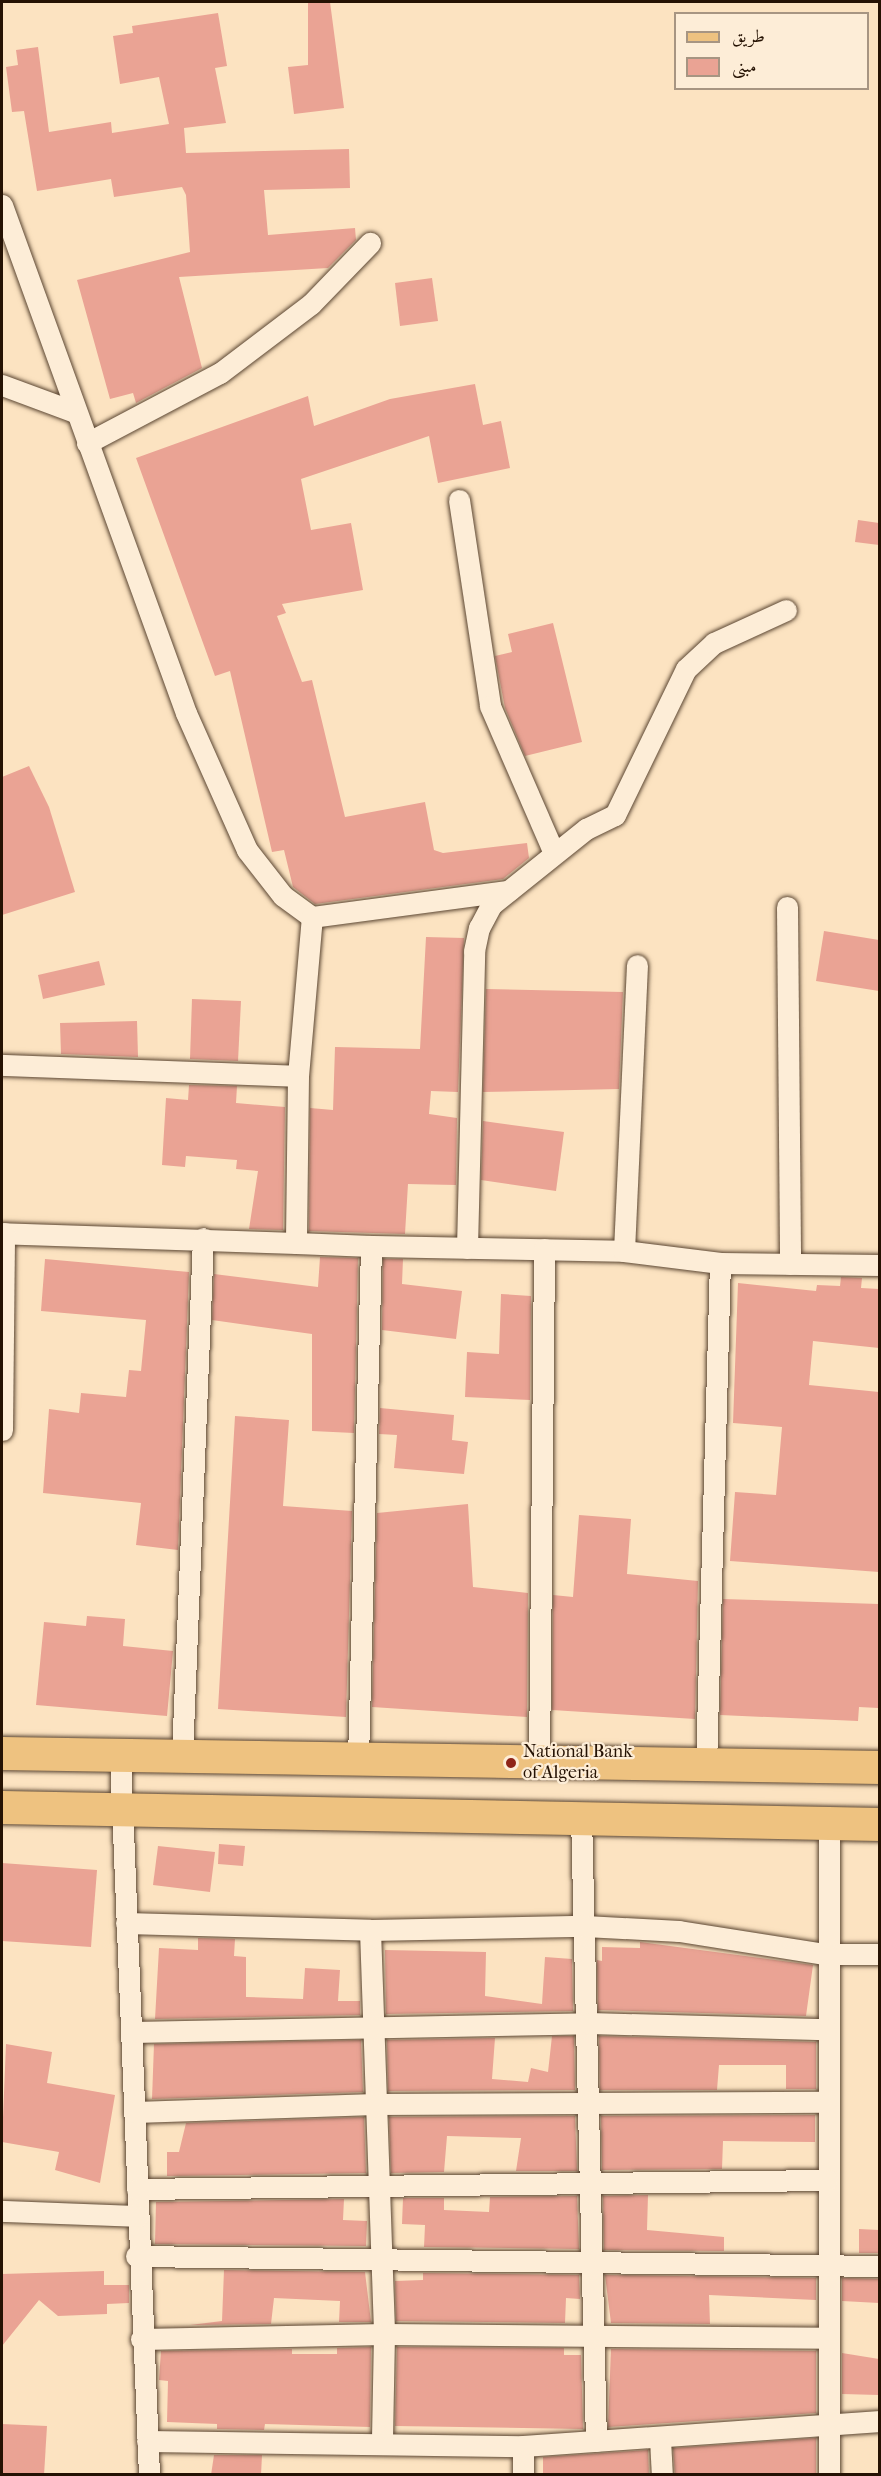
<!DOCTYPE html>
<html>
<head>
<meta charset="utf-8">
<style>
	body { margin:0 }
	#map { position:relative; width:881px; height:2476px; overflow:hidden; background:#fce3c1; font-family:"IM FELL French Canon",Amiri,serif }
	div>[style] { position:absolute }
	.building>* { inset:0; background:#eaa394 }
	.roads { filter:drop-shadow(0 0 2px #5b4632) drop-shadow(0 0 2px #5b4632) }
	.street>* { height:21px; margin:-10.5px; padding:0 10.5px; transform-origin:10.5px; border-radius:10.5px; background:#fdedd7 }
	.primary>* { height:33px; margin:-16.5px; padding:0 16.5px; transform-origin:16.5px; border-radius:16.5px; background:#eec280 }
	.dots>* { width:16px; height:16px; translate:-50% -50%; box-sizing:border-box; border:3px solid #fdedd7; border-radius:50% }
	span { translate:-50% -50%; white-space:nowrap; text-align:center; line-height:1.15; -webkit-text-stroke:4.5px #fdedd7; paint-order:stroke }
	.poi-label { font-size:18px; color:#251203 }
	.left { translate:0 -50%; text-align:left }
	.frame { position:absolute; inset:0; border:3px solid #251203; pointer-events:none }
	.legend { position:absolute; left:674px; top:12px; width:195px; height:78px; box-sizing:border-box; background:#fdedd7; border:2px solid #a79582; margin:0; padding:8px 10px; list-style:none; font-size:18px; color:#251203 }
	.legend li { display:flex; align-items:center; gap:12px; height:30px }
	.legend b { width:30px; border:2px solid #a79582 }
</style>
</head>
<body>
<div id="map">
	<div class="building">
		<div style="clip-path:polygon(308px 2px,330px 2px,344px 108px,294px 114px,288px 67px,308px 65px)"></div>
		<div style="clip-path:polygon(218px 13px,227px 66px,215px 68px,226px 123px,184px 128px,186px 153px,349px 149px,350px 188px,264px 190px,268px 235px,355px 228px,356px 240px,328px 268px,179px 277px,202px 368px,136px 403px,133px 393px,110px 399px,77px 280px,190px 252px,186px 195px,182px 187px,114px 197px,111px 179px,37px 191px,24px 111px,12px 112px,6px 67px,18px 65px,16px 50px,38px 47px,49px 132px,111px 122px,112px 133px,169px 124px,159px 77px,120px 84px,113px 36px,133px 33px,132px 26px)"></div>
		<div style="clip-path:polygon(432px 278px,438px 321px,400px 326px,395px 283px)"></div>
		<div style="clip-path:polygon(475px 384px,483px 425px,501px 421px,510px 468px,438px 483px,429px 436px,301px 479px,311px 530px,351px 523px,363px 590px,282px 604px,286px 613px,277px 616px,302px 682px,312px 680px,345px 817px,425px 802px,434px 850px,443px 853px,527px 843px,529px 858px,503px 879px,315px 904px,293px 887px,284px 850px,272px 852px,230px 671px,215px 676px,136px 458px,308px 396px,314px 426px,390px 399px)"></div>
		<div style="clip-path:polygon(858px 520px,879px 523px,879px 545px,855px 542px)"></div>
		<div style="clip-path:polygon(553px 623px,582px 742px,525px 756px,505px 708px,495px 656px,512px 652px,508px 634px)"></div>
		<div style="clip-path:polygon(29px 766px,49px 807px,75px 892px,2px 915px,2px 777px)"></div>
		<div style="clip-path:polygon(824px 931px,879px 940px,879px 991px,816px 981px)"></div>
		<div style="clip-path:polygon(426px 937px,464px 938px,458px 1092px,431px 1091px,429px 1114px,457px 1118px,456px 1185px,408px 1184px,405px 1234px,309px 1231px,310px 1108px,333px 1110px,335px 1047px,420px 1049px)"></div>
		<div style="clip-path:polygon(99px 961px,105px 985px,43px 999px,38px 975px)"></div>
		<div style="clip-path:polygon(486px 989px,623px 992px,619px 1089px,483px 1092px)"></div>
		<div style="clip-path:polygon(192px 999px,241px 1001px,238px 1061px,190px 1059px)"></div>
		<div style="clip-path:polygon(137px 1021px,138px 1057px,61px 1054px,60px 1023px)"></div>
		<div style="clip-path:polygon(189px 1085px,237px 1086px,236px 1103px,285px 1107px,283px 1230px,249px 1229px,258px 1171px,236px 1169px,237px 1160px,186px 1156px,185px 1167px,162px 1165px,166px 1098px,188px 1100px)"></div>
		<div style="clip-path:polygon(483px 1121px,564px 1132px,556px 1191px,481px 1180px)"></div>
		<div style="clip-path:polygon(320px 1257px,358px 1258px,354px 1433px,312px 1431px,312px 1334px,212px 1320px,214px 1274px,318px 1287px)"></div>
		<div style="clip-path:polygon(45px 1259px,189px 1272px,178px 1550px,136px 1545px,141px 1503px,43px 1493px,49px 1409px,79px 1413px,81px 1393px,126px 1397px,129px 1370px,141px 1371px,146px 1320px,41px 1311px)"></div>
		<div style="clip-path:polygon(383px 1259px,403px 1259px,402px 1284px,462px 1291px,456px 1339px,382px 1330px)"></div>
		<div style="clip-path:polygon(841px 1277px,862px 1278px,861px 1288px,879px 1289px,879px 1348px,813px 1341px,809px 1385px,879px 1392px,879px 1572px,730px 1561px,735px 1492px,776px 1495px,782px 1427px,733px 1423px,738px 1283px,816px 1291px,817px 1285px,840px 1286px)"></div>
		<div style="clip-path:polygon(501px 1294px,531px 1296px,530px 1400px,465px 1397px,467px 1352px,499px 1354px)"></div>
		<div style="clip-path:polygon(380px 1408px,454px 1415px,452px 1440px,468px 1442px,464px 1474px,394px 1468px,397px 1435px,379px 1434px)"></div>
		<div style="clip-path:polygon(235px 1416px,289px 1420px,283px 1506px,352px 1511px,346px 1717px,218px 1709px)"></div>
		<div style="clip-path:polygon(468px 1504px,473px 1587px,528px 1593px,527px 1717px,372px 1707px,377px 1513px)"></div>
		<div style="clip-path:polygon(579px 1515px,631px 1519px,627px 1574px,698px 1581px,695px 1719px,552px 1710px,553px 1595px,573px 1597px)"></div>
		<div style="clip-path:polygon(723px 1599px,879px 1604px,878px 1708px,859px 1707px,858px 1721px,720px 1715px)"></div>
		<div style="clip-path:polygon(87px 1616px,125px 1619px,123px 1646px,173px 1651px,167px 1716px,36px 1705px,44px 1622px,86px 1626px)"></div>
		<div style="clip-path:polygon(219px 1844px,245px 1846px,243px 1866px,218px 1864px)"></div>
		<div style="clip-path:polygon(158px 1846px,215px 1852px,210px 1892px,153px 1885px)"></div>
		<div style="clip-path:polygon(2px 1863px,97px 1870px,91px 1947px,2px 1941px)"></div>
		<div style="clip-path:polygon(198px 1938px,235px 1939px,234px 1956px,246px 1957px,246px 1997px,303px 1999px,305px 1968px,340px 1970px,338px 2001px,360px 2001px,360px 2015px,155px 2019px,159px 1948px,198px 1950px)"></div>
		<div style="clip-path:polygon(640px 1942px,813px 1965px,806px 2016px,598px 2010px,597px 1960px,602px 1961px,602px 1947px,640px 1948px)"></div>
		<div style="clip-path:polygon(385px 1950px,486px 1952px,485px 1996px,542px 2004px,545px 1957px,572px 1959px,573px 2011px,386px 2014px)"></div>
		<div style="clip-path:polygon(552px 2036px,574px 2036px,575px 2090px,388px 2091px,387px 2040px,495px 2038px,492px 2079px,528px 2082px,531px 2068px,548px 2072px)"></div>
		<div style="clip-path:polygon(599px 2036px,816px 2042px,816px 2089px,786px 2089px,786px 2065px,719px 2065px,717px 2090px,600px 2090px)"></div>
		<div style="clip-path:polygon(361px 2040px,363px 2092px,152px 2099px,154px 2044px)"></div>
		<div style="clip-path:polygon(6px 2044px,52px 2052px,47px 2083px,115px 2095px,100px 2183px,55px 2170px,59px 2152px,2px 2142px)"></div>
		<div style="clip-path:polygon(815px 2115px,815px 2142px,723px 2141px,722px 2169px,602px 2170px,601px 2116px)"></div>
		<div style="clip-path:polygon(575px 2116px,577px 2171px,516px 2171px,521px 2138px,447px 2136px,444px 2172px,391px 2173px,389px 2117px)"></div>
		<div style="clip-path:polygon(364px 2117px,366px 2173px,167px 2176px,167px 2152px,179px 2152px,186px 2123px)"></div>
		<div style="clip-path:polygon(648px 2195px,647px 2230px,724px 2237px,724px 2251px,604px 2250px,603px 2196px)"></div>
		<div style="clip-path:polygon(577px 2196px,579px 2249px,424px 2247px,425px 2225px,402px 2224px,403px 2198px,444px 2198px,444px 2210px,489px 2212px,490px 2197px)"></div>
		<div style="clip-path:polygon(344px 2199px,343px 2220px,367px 2221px,366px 2246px,155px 2244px,156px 2202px)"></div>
		<div style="clip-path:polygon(859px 2229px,879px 2230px,879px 2253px,859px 2253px)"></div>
		<div style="clip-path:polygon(224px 2270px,365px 2272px,371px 2322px,339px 2322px,340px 2301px,274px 2298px,271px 2324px,190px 2325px,222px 2321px)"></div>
		<div style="clip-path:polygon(104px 2271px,104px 2285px,129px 2285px,129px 2303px,107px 2304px,107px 2314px,58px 2316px,39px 2300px,2px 2346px,2px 2274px)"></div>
		<div style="clip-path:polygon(423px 2273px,579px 2275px,580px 2299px,566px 2298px,565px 2323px,396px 2321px,395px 2281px,423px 2280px)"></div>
		<div style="clip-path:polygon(605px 2275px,816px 2278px,816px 2300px,709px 2295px,710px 2324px,611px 2323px)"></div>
		<div style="clip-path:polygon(842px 2278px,879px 2279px,879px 2303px,842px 2301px)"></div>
		<div style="clip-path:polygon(371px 2347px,370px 2427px,265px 2424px,264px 2430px,217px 2429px,217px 2424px,167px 2422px,168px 2381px,159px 2380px,161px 2351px,292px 2349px,292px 2354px,337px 2354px,337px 2348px)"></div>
		<div style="clip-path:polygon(397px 2347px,564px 2348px,564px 2355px,581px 2355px,583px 2429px,395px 2426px)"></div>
		<div style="clip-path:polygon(611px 2349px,816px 2351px,816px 2413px,608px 2427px)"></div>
		<div style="clip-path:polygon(842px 2353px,879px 2359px,879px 2395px,842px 2394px)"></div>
		<div style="clip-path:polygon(2px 2424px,47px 2426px,44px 2475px,2px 2475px)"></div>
		<div style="clip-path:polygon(816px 2438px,816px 2475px,675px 2475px,673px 2448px)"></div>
		<div style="clip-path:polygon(648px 2450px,649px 2475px,543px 2475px,543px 2457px)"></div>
		<div style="clip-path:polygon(214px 2455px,262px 2455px,261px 2475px,211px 2475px)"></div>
	</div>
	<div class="roads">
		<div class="street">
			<div style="left:2px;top:205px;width:540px;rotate:70.09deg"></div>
			<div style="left:186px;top:713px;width:150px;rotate:66deg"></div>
			<div style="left:247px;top:850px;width:58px;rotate:52deg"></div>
			<div style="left:283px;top:896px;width:36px;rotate:36deg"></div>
			<div style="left:312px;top:917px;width:198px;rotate:-7.6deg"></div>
			<div style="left:2px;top:385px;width:78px;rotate:20.3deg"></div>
			<div style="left:87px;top:443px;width:150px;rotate:-27.8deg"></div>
			<div style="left:220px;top:373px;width:114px;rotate:-37.2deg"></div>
			<div style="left:311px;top:304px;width:85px;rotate:-46deg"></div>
			<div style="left:459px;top:500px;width:208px;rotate:81.4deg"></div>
			<div style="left:490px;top:706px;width:160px;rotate:66.5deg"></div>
			<div style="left:787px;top:907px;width:357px;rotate:89.5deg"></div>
			<div style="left:2px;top:1065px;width:296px;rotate:2.1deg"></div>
			<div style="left:298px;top:1076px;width:167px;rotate:90.7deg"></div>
			<div style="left:296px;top:1243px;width:294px;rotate:-178.1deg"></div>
			<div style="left:298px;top:1076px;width:160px;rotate:-85deg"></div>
			<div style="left:296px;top:1243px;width:75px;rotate:2.3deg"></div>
			<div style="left:371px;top:1246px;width:512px;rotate:91.45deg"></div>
			<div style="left:371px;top:1246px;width:253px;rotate:1.1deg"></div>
			<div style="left:624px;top:1251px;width:286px;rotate:-87.4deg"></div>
			<div style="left:467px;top:1248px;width:297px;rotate:-88.6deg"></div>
			<div style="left:474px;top:951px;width:24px;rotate:-78deg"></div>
			<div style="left:479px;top:928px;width:26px;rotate:-62deg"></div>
			<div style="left:491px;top:905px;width:122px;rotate:-38.7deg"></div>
			<div style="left:586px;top:829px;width:32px;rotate:-26deg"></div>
			<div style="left:615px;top:815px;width:162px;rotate:-64.1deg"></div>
			<div style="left:686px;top:669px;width:38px;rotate:-43deg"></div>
			<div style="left:714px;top:643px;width:79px;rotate:-24.6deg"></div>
			<div style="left:624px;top:1251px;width:97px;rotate:7.1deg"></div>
			<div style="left:720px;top:1263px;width:160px;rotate:0.7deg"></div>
			<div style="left:2px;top:1430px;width:197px;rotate:-89.4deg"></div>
			<div style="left:182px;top:1755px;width:517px;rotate:-87.67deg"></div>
			<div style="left:120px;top:1756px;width:719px;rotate:87.69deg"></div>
			<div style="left:539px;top:1763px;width:514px;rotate:-89.44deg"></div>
			<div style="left:706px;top:1766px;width:503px;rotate:-88.41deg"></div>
			<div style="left:581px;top:1815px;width:626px;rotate:88.63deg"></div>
			<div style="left:829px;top:1821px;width:653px;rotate:90deg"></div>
			<div style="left:126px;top:1923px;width:244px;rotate:1.6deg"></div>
			<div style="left:370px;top:1930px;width:215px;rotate:-1.1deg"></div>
			<div style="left:585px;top:1926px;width:94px;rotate:3deg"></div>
			<div style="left:679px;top:1931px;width:148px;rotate:9deg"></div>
			<div style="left:825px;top:1954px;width:55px"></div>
			<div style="left:370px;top:1930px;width:404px;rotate:88deg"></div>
			<div style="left:384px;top:2334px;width:109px;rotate:91.1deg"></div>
			<div style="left:132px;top:2032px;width:457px;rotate:-1.1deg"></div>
			<div style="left:589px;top:2023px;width:237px;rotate:1.5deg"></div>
			<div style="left:135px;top:2112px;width:240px;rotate:-1.9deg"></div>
			<div style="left:375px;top:2104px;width:451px;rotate:-0.3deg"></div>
			<div style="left:137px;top:2189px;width:690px;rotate:-0.75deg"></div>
			<div style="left:2px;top:2211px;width:136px;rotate:2.1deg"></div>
			<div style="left:136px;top:2256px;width:744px;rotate:0.77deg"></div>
			<div style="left:141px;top:2339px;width:243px;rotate:-1.2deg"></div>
			<div style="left:384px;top:2334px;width:444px;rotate:0.5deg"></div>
			<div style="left:660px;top:2439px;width:35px;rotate:87deg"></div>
			<div style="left:147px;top:2441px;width:376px;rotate:0.8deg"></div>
			<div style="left:523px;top:2446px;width:358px;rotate:-4deg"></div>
			<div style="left:523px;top:2446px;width:28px;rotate:90deg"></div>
		</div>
		<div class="primary">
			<div style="left:2px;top:1753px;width:878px;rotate:0.91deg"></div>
			<div style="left:2px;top:1807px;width:878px;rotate:1.11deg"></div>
		</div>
	</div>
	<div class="dots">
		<div style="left:511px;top:1763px;background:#8f2418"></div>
	</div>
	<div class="poi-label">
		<span class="left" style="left:523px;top:1763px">National Bank<br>of Algeria</span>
	</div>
	<div class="frame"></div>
	<ul class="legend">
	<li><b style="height:8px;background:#eec280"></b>طريق</li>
	<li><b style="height:16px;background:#eaa394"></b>مبنى</li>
	</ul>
</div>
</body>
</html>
